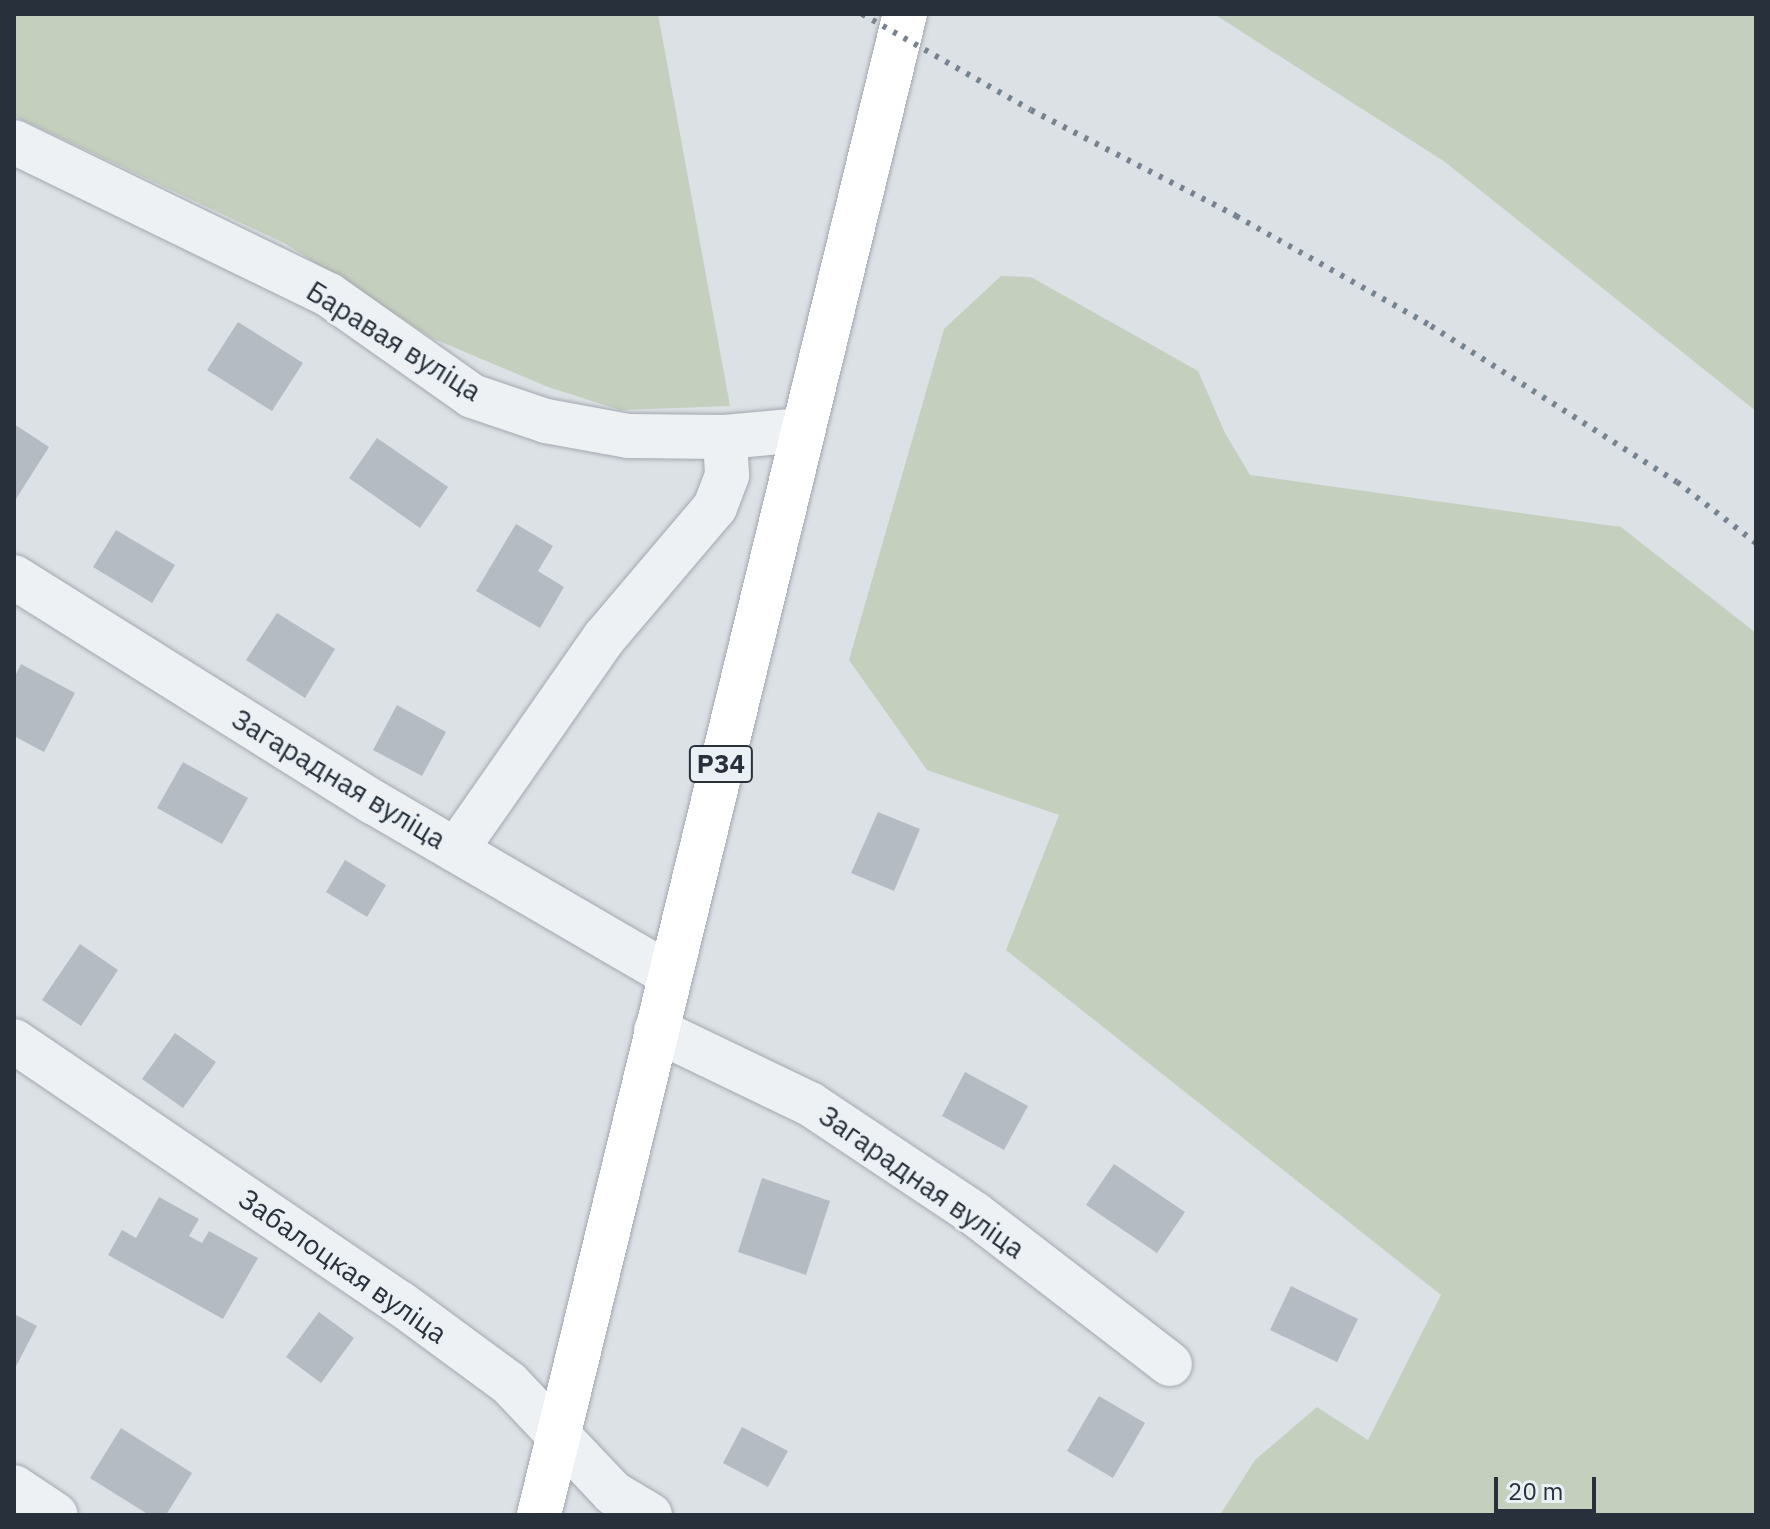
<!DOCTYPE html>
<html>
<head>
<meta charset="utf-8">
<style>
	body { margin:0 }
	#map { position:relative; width:1770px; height:1529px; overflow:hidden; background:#dce1e6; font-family:"IBM Plex Sans",sans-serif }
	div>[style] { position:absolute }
	.green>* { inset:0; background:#c4cfbe }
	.building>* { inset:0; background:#b4bbc2 }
	.roads { filter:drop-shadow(0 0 2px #a2a8af) drop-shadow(0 0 2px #a2a8af) }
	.minor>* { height:44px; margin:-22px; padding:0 22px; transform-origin:22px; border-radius:22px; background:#eef1f4 }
	.major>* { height:44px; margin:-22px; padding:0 22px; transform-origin:22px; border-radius:22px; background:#fff }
	.rail>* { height:6px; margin-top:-3px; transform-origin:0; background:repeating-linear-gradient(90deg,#76828e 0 4px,transparent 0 12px) }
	span { translate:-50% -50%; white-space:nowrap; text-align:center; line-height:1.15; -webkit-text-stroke:6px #ebf0f4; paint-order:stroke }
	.shield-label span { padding:2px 6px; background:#ebf0f4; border:2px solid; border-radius:6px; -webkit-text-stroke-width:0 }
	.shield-label { font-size:26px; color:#27303b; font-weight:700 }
	.street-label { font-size:28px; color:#27303b }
	.frame { position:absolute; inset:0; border:16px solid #27303b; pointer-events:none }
	.scale { position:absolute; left:1494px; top:1477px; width:102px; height:36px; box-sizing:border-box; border:4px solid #27303b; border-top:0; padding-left:10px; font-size:24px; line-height:28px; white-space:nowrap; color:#27303b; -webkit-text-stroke:6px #ebf0f4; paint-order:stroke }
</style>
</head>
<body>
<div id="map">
	<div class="green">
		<div style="clip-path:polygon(14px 14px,658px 14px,730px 406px,620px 410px,548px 387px,432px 338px,286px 244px,14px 116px)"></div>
		<div style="clip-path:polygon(1214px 14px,1756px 14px,1756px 411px,1445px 162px)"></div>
		<div style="clip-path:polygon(1001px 276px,1031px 277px,1198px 371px,1225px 433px,1250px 475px,1621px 527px,1756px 633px,1756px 1515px,1220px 1515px,1255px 1460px,1317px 1407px,1368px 1440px,1441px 1295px,1006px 950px,1059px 815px,927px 770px,849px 660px,944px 329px)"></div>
	</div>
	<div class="building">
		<div style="clip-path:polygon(238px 322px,303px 363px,272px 411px,207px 370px)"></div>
		<div style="clip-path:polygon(14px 424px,49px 447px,14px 502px)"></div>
		<div style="clip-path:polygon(377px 438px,448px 487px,420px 528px,349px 478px)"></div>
		<div style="clip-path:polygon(516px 524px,553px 546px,538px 571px,564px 587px,540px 628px,476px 591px)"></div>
		<div style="clip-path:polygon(116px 530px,175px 565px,152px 603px,93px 567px)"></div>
		<div style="clip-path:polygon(277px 613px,335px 649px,305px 698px,246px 660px)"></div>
		<div style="clip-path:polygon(21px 664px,75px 693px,44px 752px,14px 736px,14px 678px)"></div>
		<div style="clip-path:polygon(397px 705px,446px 732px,422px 776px,373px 750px)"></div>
		<div style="clip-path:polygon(183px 762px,248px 798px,222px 844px,157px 808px)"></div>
		<div style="clip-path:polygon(878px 812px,920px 829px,894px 891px,851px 873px)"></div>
		<div style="clip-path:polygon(345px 860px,386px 885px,367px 917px,326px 892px)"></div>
		<div style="clip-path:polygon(80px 944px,118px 970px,81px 1026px,42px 1000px)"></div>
		<div style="clip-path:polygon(175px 1033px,216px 1062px,183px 1108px,142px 1079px)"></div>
		<div style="clip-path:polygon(965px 1072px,1028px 1106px,1004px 1150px,942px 1116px)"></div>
		<div style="clip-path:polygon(1114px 1164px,1185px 1212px,1157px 1253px,1086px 1205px)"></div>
		<div style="clip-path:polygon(762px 1178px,830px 1201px,806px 1275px,738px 1252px)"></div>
		<div style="clip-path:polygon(159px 1197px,199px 1219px,189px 1236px,202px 1243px,209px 1231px,258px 1258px,223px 1319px,108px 1255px,122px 1230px,136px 1238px)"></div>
		<div style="clip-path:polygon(1291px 1286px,1358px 1319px,1337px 1362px,1270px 1330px)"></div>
		<div style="clip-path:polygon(319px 1312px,354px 1338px,321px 1383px,286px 1357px)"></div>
		<div style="clip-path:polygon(14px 1314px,37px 1326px,14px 1370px)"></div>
		<div style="clip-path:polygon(1099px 1396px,1145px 1423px,1113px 1478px,1067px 1451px)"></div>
		<div style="clip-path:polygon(742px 1427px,788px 1451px,768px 1487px,723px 1463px)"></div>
		<div style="clip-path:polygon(121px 1428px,192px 1473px,166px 1515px,149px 1515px,90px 1478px)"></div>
	</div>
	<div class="roads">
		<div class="minor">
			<div style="left:14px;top:142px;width:350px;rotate:25.9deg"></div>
			<div style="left:329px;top:295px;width:175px;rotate:35.2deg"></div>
			<div style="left:472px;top:396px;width:78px;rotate:18.7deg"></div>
			<div style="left:546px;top:421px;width:83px;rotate:10.4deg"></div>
			<div style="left:628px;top:436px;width:97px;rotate:0.6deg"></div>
			<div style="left:725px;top:437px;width:77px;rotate:-5.2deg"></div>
			<div style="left:14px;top:577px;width:424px;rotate:32.1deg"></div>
			<div style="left:373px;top:802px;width:342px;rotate:30.2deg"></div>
			<div style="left:456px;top:850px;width:259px;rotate:-55.1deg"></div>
			<div style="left:604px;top:638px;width:172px;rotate:-49.7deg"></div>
			<div style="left:715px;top:507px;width:34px;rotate:-69deg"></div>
			<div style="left:727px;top:475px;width:38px;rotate:-93deg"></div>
			<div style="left:656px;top:1030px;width:171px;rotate:25.7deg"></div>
			<div style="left:810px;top:1104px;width:198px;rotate:33.7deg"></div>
			<div style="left:975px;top:1214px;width:246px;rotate:37.6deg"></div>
			<div style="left:14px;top:1041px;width:467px;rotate:34.2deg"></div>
			<div style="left:400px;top:1303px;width:135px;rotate:36.3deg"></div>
			<div style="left:509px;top:1383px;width:151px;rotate:46.6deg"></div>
			<div style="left:613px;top:1493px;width:43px;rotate:30.7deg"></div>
			<div style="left:14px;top:1487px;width:50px;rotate:33.7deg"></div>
		</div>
		<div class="major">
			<div style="left:539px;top:1515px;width:1545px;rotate:-76.3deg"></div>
		</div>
	</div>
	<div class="rail">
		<div style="left:862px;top:14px;width:194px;rotate:29.6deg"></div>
		<div style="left:1031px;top:110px;width:231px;rotate:27.3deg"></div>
		<div style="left:1236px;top:216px;width:224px;rotate:29.4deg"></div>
		<div style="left:1431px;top:326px;width:291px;rotate:32.4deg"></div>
		<div style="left:1677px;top:482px;width:100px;rotate:37.7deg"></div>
	</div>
	<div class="shield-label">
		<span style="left:721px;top:764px">Р34</span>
	</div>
	<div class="street-label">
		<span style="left:394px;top:341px;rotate:32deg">Баравая вуліца</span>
		<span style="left:339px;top:779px;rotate:31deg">Загарадная вуліца</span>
		<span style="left:922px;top:1182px;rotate:35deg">Загарадная вуліца</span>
		<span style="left:343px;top:1266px;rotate:35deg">Забалоцкая вуліца</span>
	</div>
	<div class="frame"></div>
	<div class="scale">20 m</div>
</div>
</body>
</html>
